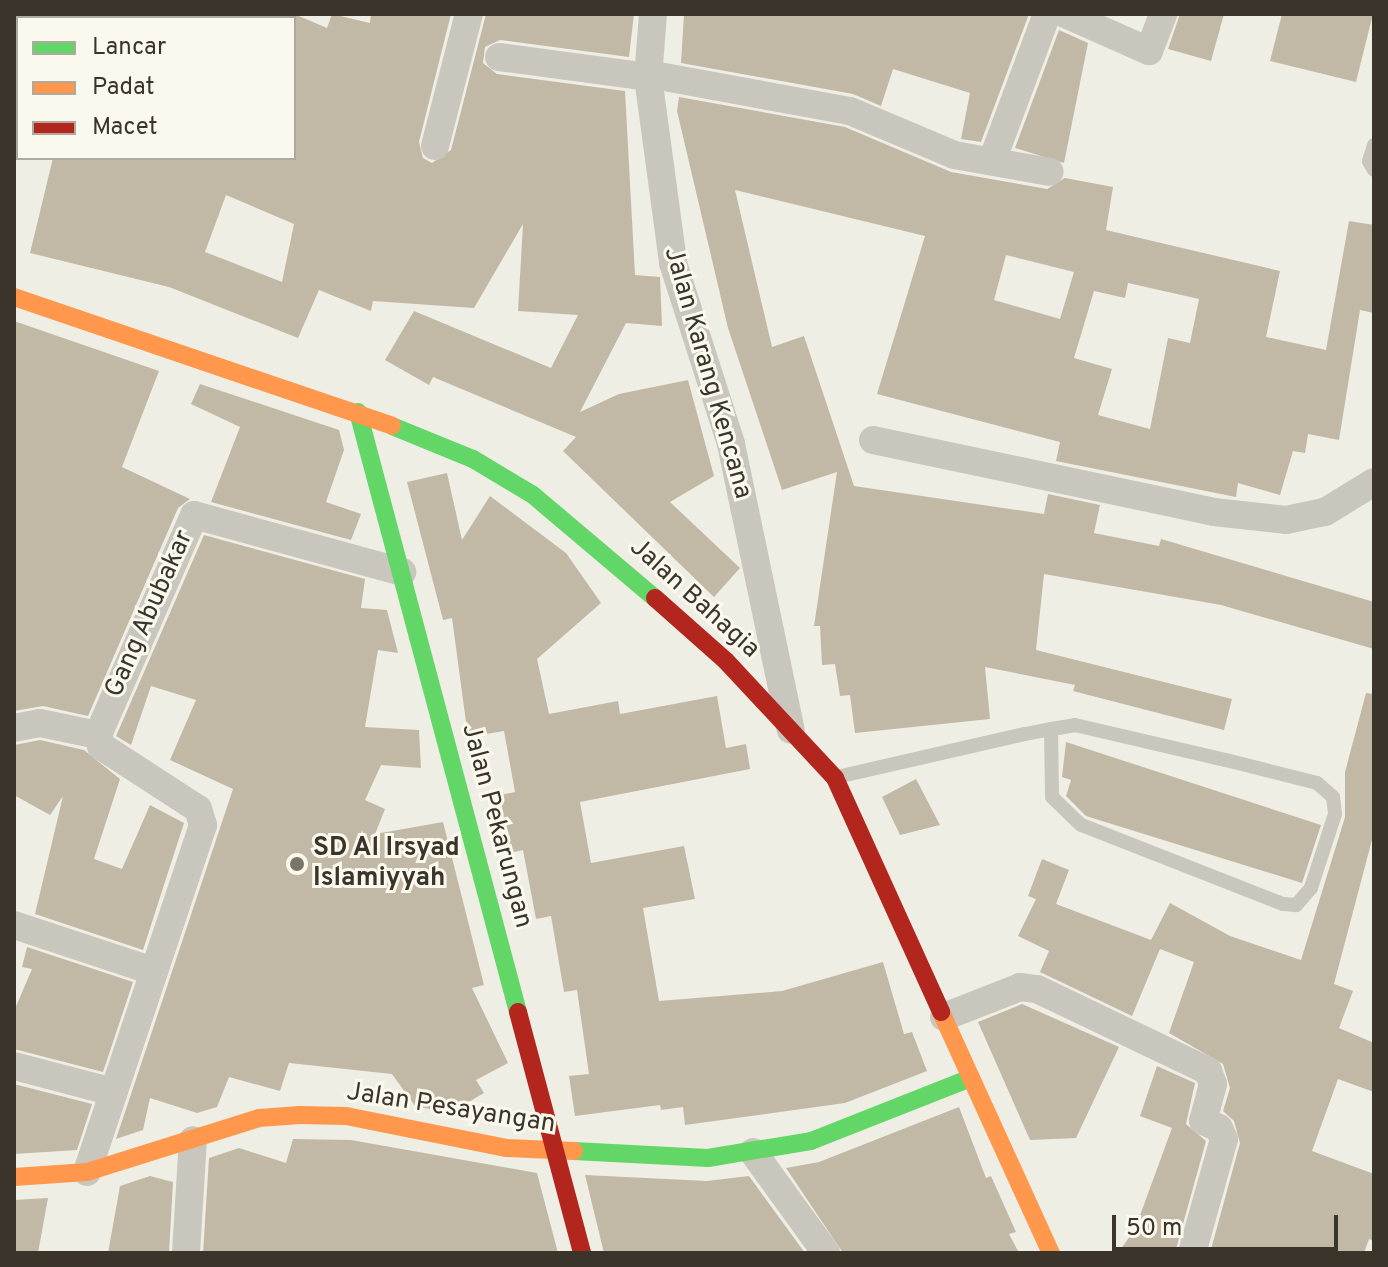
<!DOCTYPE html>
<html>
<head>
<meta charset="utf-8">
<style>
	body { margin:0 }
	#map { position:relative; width:1388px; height:1267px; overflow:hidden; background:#efeee4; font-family:Overpass,sans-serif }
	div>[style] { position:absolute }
	.building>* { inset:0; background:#c2b8a6 }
	.lane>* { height:14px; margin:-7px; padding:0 7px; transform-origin:7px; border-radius:7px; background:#c8c6bd }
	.street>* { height:28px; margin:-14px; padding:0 14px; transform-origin:14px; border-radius:14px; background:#c8c6bd }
	.fast>* { height:18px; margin:-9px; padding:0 9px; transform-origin:9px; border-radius:9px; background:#63d668 }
	.slow>* { height:18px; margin:-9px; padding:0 9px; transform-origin:9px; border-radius:9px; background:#ff974d }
	.jam>* { height:18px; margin:-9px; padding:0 9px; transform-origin:9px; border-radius:9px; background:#b3261e }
	.dots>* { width:22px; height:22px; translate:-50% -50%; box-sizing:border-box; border:4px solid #fbf9ed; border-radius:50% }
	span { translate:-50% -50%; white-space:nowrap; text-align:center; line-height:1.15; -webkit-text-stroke:6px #fbf9ed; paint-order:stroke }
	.street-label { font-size:26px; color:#3a342a }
	.poi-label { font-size:26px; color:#3a342a; font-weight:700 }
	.left { translate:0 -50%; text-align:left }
	.frame { position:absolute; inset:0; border:16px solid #3a342a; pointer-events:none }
	.legend { position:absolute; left:16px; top:16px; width:280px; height:144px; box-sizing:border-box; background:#fbf9ed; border:2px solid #aeaa9f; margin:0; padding:10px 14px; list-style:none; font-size:24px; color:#3a342a }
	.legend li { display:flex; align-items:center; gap:16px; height:40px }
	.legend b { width:40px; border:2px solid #aeaa9f }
	.scale { position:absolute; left:1112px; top:1215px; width:226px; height:36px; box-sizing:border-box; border:4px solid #3a342a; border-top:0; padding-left:10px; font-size:24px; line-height:28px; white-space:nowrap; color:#3a342a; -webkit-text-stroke:6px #fbf9ed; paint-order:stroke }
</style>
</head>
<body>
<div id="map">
	<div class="building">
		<div style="clip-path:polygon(evenodd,294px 14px,327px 28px,332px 14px,370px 23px,371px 14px,451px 14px,419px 142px,423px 158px,432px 163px,451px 150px,486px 14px,634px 14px,629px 57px,500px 40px,485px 47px,483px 63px,497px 74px,625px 91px,635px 275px,660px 277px,662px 326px,626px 323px,580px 412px,619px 394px,688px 380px,714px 476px,670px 502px,740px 568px,714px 597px,563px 451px,576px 437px,433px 377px,429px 385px,385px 360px,414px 311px,551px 368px,578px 315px,518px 311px,523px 224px,474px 308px,373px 301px,371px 311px,319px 290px,298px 338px,169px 287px,30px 253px,53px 158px,294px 158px,294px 14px,226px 195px,294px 224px,282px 282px,205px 252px,226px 195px)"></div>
		<div style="clip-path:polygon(684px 14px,1029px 14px,981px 142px,961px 139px,970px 93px,893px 69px,881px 106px,853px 94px,681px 63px)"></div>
		<div style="clip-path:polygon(1180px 14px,1224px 14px,1211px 61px,1168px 49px)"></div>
		<div style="clip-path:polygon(1282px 14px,1373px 14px,1356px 82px,1270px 61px)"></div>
		<div style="clip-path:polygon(1059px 30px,1088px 43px,1064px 163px,1015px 148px)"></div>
		<div style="clip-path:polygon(evenodd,679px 97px,845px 127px,951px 172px,1047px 189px,1065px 178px,1113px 187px,1106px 230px,1280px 271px,1266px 337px,1326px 350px,1349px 221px,1374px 225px,1374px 313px,1360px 310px,1339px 440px,1308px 434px,1305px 453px,1293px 451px,1280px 495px,1238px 483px,1236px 497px,1056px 461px,1060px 442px,877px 394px,925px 236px,735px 190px,772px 347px,804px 336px,854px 486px,1044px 514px,1048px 494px,1100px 505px,1094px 533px,1159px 546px,1161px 539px,1374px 602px,1374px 649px,1221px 605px,1044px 574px,1036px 650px,1232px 699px,1224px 730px,1073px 691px,1075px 685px,985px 667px,990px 719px,855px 733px,850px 695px,840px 696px,835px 664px,822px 665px,820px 626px,814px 626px,837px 472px,782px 490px,728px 328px,677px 111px,679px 97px,1006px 255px,1074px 272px,1060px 319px,994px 300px,1006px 255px,679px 97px,1128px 283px,1199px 299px,1190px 343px,1168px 338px,1150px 429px,1098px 415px,1112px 369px,1074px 358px,1094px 291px,1125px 298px,1128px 283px)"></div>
		<div style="clip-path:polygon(14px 321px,159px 371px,122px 467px,190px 499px,178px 508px,88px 716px,43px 706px,14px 711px)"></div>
		<div style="clip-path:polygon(200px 384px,339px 430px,344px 450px,326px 502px,361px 514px,351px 540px,211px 502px,240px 427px,191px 404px)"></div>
		<div style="clip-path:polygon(447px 473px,462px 540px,490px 496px,566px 553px,601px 603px,537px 659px,549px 714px,618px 701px,620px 714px,717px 696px,726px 748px,746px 744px,750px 769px,580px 802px,591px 863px,684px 846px,695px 899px,643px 908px,659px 1001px,782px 991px,883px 962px,904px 1034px,912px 1032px,927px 1071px,845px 1103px,685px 1125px,683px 1107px,661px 1110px,660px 1105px,575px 1116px,569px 1076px,589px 1074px,577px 990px,564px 992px,551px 916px,536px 919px,523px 850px,510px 853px,500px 795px,515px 792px,504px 731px,468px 737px,452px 618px,443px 620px,407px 482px)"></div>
		<div style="clip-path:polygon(204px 535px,365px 579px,361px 608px,387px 610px,398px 653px,378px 650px,365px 727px,419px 730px,421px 768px,381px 765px,365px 800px,385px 809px,375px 834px,443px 822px,484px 985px,472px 988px,508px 1063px,476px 1080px,484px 1093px,450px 1113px,415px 1106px,392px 1074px,289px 1063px,280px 1091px,229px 1077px,217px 1107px,197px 1113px,150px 1098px,143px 1130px,116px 1139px,233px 789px,170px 760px,196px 700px,151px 686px,131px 745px,116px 736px)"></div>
		<div style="clip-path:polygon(1366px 693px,1374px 694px,1374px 832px,1334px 984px,1353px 991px,1339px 1028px,1374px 1043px,1374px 1092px,1338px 1079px,1312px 1151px,1374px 1174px,1374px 1241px,1369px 1239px,1364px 1253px,1210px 1253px,1240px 1143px,1234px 1121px,1223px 1111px,1230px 1088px,1223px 1064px,1169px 1033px,1194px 962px,1160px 949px,1132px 1016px,1040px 972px,1049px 951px,1018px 936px,1036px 899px,1028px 896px,1042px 859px,1069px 870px,1056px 904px,1151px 940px,1170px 903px,1230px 936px,1301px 960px,1345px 817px,1345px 772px)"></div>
		<div style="clip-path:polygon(40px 740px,84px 750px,120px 779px,94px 859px,122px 869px,150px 805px,184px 823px,143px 950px,35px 914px,63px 796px,50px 815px,14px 795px,14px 745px)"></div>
		<div style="clip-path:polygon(1066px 742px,1321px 825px,1302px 883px,1086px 816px,1066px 796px,1071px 780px,1062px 777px)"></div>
		<div style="clip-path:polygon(916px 779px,940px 825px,900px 835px,882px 797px)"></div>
		<div style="clip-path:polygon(27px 947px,133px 982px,103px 1072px,14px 1049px,14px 1011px,32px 969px,22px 967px)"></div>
		<div style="clip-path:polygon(1022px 1004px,1119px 1047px,1076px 1138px,1030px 1140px,978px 1022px)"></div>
		<div style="clip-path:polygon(1157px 1066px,1195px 1083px,1186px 1124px,1206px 1141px,1175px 1253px,1118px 1253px,1135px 1229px,1172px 1128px,1140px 1116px)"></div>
		<div style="clip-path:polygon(14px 1084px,92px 1104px,77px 1150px,14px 1154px)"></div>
		<div style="clip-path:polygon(959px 1107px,986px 1178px,991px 1176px,1016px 1232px,1009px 1234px,1019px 1253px,843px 1253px,786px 1168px,819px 1162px)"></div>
		<div style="clip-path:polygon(293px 1139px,351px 1140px,537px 1173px,558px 1253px,203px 1253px,209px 1158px,239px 1148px,286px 1163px)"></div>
		<div style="clip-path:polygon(585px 1175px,707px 1181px,749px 1176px,805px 1253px,604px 1253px)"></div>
		<div style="clip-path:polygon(150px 1176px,173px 1182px,169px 1253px,108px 1253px,120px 1186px)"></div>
		<div style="clip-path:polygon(48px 1198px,38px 1253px,14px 1253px,14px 1200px)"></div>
	</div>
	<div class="lane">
		<div style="left:1374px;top:145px;width:17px;rotate:107deg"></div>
		<div style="left:1369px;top:161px;width:10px;rotate:61deg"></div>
		<div style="left:837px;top:777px;width:193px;rotate:-12.9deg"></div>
		<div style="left:1025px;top:734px;width:26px;rotate:-11deg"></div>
		<div style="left:1051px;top:729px;width:24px;rotate:-9deg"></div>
		<div style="left:1075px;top:725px;width:155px;rotate:13.1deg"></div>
		<div style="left:1226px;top:760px;width:94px;rotate:14.2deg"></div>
		<div style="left:1317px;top:783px;width:21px;rotate:41deg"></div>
		<div style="left:1333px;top:797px;width:17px;rotate:83deg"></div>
		<div style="left:1335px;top:814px;width:78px;rotate:108deg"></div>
		<div style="left:1311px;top:888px;width:23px;rotate:131deg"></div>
		<div style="left:1296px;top:905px;width:13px;rotate:-176deg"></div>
		<div style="left:1283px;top:904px;width:217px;rotate:-158.6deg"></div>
		<div style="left:1081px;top:825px;width:40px;rotate:-136deg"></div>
		<div style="left:1052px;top:797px;width:68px;rotate:-90.8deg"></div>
	</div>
	<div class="street">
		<div style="left:653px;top:14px;width:63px;rotate:94.5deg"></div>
		<div style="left:648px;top:77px;width:188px;rotate:82.3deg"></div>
		<div style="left:673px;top:263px;width:190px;rotate:72.2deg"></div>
		<div style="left:731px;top:444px;width:292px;rotate:78.2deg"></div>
		<div style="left:1065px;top:14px;width:92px;rotate:23.8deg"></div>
		<div style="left:1149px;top:51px;width:40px;rotate:-69deg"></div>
		<div style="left:34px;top:18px;width:4px;rotate:-63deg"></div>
		<div style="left:499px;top:57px;width:150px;rotate:7.6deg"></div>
		<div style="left:14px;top:63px;width:10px;rotate:-66deg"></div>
		<div style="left:648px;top:74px;width:205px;rotate:10.4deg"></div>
		<div style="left:850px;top:111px;width:113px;rotate:22.9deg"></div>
		<div style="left:954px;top:155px;width:97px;rotate:10deg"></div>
		<div style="left:435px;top:146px;width:136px;rotate:-75.6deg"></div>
		<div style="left:992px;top:161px;width:157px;rotate:-69.5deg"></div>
		<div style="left:873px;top:440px;width:349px;rotate:11.9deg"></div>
		<div style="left:1214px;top:512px;width:72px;rotate:6.3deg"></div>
		<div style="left:1286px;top:520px;width:40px;rotate:-12deg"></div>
		<div style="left:1325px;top:512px;width:57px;rotate:-31.5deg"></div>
		<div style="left:14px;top:728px;width:26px;rotate:-11deg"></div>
		<div style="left:40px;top:723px;width:59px;rotate:11.7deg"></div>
		<div style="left:98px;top:735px;width:240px;rotate:-66.4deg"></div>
		<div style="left:194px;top:515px;width:216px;rotate:15.3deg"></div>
		<div style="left:14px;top:925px;width:146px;rotate:18.3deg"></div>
		<div style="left:944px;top:1017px;width:82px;rotate:-21.5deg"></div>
		<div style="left:1020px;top:987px;width:17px;rotate:7deg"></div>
		<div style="left:1037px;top:989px;width:190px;rotate:25.6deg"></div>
		<div style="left:1208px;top:1071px;width:14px;rotate:69deg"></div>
		<div style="left:1213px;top:1084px;width:38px;rotate:105deg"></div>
		<div style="left:1203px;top:1121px;width:17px;rotate:24deg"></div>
		<div style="left:1219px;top:1128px;width:12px;rotate:66deg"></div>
		<div style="left:1224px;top:1139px;width:118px;rotate:105.7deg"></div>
		<div style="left:14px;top:1066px;width:102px;rotate:14.7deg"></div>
		<div style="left:753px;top:1152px;width:125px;rotate:54.1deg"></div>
		<div style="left:87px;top:1172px;width:366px;rotate:-71.5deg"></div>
		<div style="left:203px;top:825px;width:17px;rotate:-107deg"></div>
		<div style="left:198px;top:809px;width:116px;rotate:-147deg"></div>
		<div style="left:101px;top:746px;width:11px;rotate:-105deg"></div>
		<div style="left:186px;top:1253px;width:113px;rotate:-86.5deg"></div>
	</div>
	<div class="fast">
		<div style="left:358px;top:412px;width:621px;rotate:75.07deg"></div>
		<div style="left:392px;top:426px;width:87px;rotate:22.2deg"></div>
		<div style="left:473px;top:459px;width:70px;rotate:31deg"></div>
		<div style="left:533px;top:495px;width:160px;rotate:40.2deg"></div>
		<div style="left:574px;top:1151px;width:134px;rotate:3deg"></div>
		<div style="left:708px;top:1158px;width:104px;rotate:-9.4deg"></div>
		<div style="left:811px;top:1141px;width:172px;rotate:-21.5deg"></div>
	</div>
	<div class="slow">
		<div style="left:14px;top:297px;width:399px;rotate:18.8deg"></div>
		<div style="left:941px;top:1012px;width:265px;rotate:65.5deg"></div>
		<div style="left:14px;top:1177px;width:73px;rotate:-3.9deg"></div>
		<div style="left:87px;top:1172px;width:180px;rotate:-17.4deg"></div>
		<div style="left:259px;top:1118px;width:41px;rotate:-4.2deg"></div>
		<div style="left:300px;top:1115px;width:46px;rotate:1.2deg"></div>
		<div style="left:346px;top:1116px;width:163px;rotate:11.3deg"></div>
		<div style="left:506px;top:1148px;width:68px;rotate:2.5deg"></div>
	</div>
	<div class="jam">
		<div style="left:655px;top:598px;width:95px;rotate:41.6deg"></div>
		<div style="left:726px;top:661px;width:160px;rotate:47deg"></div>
		<div style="left:835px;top:778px;width:257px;rotate:65.6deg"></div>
		<div style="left:518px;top:1012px;width:249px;rotate:75.1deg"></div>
	</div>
	<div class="dots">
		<div style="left:297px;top:864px;background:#79756b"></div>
	</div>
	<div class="street-label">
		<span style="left:707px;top:373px;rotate:74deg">Jalan Karang Kencana</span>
		<span style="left:694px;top:599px;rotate:42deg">Jalan Bahagia</span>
		<span style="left:150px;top:614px;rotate:-66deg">Gang Abubakar</span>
		<span style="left:496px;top:826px;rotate:75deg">Jalan Pekarungan</span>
		<span style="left:451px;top:1109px;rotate:9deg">Jalan Pesayangan</span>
	</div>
	<div class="poi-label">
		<span class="left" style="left:313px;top:864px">SD Al Irsyad<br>Islamiyyah</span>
	</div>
	<div class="frame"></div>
	<ul class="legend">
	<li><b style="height:10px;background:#63d668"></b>Lancar</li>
	<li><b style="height:10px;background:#ff974d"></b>Padat</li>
	<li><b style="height:10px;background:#b3261e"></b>Macet</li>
	</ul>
	<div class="scale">50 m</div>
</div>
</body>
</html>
